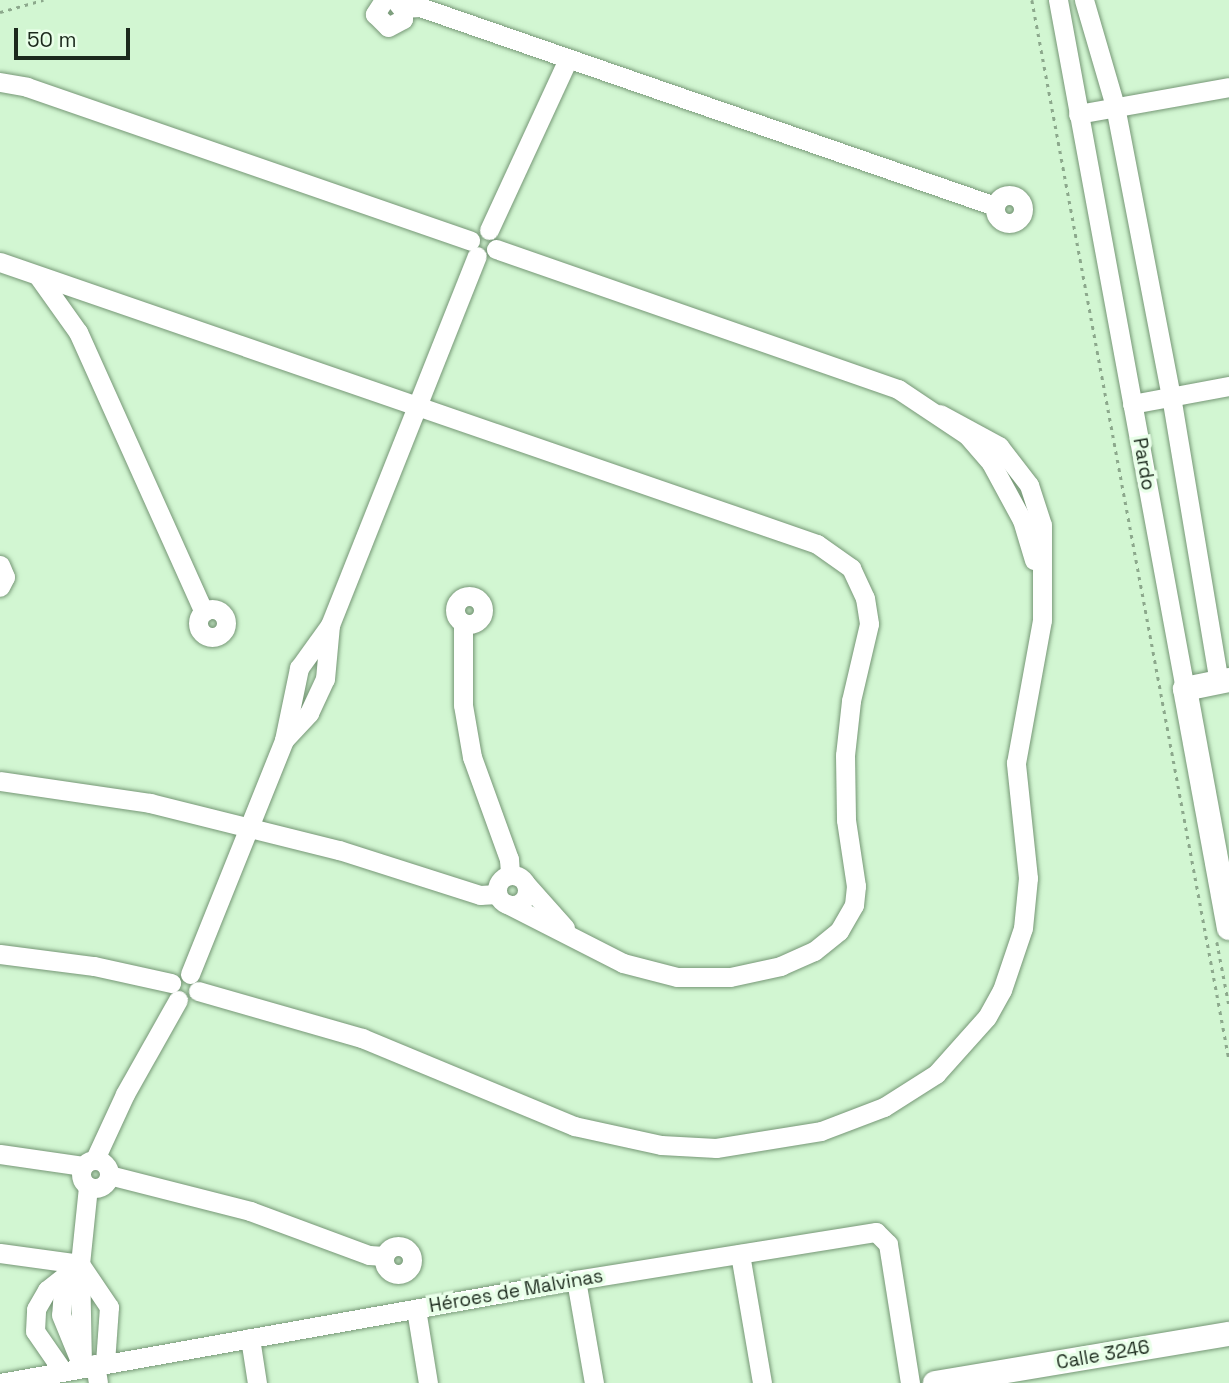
<!DOCTYPE html>
<html>
<head>
<meta charset="utf-8">
<style>
	body { margin:0 }
	#map { position:relative; width:1229px; height:1383px; overflow:hidden; background:#d2f6d2; font-family:"Space Grotesk",sans-serif }
	div>[style] { position:absolute }
	.path>* { height:2.5px; margin-top:-1.25px; transform-origin:0; background:repeating-linear-gradient(90deg,#8ca88c 0 3.5px,transparent 0 8.5px) }
	.roads { filter:drop-shadow(0 0 2px #769776) drop-shadow(0 0 2px #769776) }
	.minor>* { height:19px; margin:-9.5px; padding:0 9.5px; transform-origin:9.5px; border-radius:9.5px; background:#fff }
	.minor>.ring { margin:-9.5px; padding:0; box-sizing:content-box; background:none; border:19px solid #fff; border-radius:50% }
	.major>* { height:24px; margin:-12px; padding:0 12px; transform-origin:12px; border-radius:12px; background:#fff }
	span { translate:-50% -50%; white-space:nowrap; text-align:center; line-height:1.15; -webkit-text-stroke:7px #e9ffe9; paint-order:stroke }
	.street-label { font-size:19px; color:#1b291c }
	.scale { position:absolute; left:14px; top:28px; width:116px; height:32px; box-sizing:border-box; border:4px solid #1b291c; border-top:0; padding-left:9px; font-size:21px; line-height:24px; white-space:nowrap; color:#1b291c; -webkit-text-stroke:5px #e9ffe9; paint-order:stroke }
</style>
</head>
<body>
<div id="map">
	<div class="path">
		<div style="left:1032px;top:0;width:1077px;rotate:79.46deg"></div>
		<div style="left:0;top:12px;width:45px;rotate:-15.6deg"></div>
		<div style="left:1217px;top:942px;width:64px;rotate:79.2deg"></div>
	</div>
	<div class="roads">
		<div class="minor">
			<div style="left:384px;top:0;width:17px;rotate:123deg"></div>
			<div style="left:375px;top:14px;width:18px;rotate:45deg"></div>
			<div style="left:388px;top:27px;width:17px;rotate:-28deg"></div>
			<div style="left:403px;top:19px;width:9px;rotate:-90deg"></div>
			<div style="left:403px;top:10px;width:11px;rotate:-128deg"></div>
			<div style="left:1058px;top:0;width:701px;rotate:79.56deg"></div>
			<div style="left:1084px;top:0;width:110px;rotate:73.7deg"></div>
			<div style="left:1115px;top:106px;width:295px;rotate:79.1deg"></div>
			<div style="left:1171px;top:396px;width:290px;rotate:80.5deg"></div>
			<div style="left:402px;top:8px;width:18px;rotate:-3deg"></div>
			<div style="left:420px;top:7px;width:608px;rotate:19.09deg"></div>
			<div style="left:0;top:82px;width:27px;rotate:10deg"></div>
			<div style="left:27px;top:87px;width:469px;rotate:19.1deg"></div>
			<div style="left:1078px;top:114px;width:153px;rotate:-10.1deg"></div>
			<div class="ring" style="left:995px;top:195px;width:9px;height:9px"></div>
			<div style="left:489px;top:230px;width:188px;rotate:-65.2deg"></div>
			<div style="left:496px;top:249px;width:426px;rotate:19.2deg"></div>
			<div style="left:898px;top:389px;width:83px;rotate:33.7deg"></div>
			<div style="left:967px;top:435px;width:37px;rotate:49deg"></div>
			<div style="left:991px;top:463px;width:65px;rotate:61.5deg"></div>
			<div style="left:1022px;top:520px;width:42px;rotate:73.3deg"></div>
			<div style="left:0;top:262px;width:864px;rotate:19.04deg"></div>
			<div style="left:817px;top:544px;width:42px;rotate:35.2deg"></div>
			<div style="left:851px;top:568px;width:33px;rotate:65deg"></div>
			<div style="left:865px;top:598px;width:26px;rotate:81deg"></div>
			<div style="left:869px;top:624px;width:79px;rotate:103.2deg"></div>
			<div style="left:851px;top:701px;width:54px;rotate:96.3deg"></div>
			<div style="left:845px;top:755px;width:65px;rotate:89.1deg"></div>
			<div style="left:846px;top:820px;width:67px;rotate:81.4deg"></div>
			<div style="left:856px;top:886px;width:19px;rotate:96deg"></div>
			<div style="left:854px;top:905px;width:30px;rotate:120deg"></div>
			<div style="left:839px;top:931px;width:32px;rotate:141deg"></div>
			<div style="left:814px;top:951px;width:36px;rotate:156deg"></div>
			<div style="left:781px;top:966px;width:52px;rotate:167.8deg"></div>
			<div style="left:730px;top:977px;width:53px;rotate:180deg"></div>
			<div style="left:677px;top:977px;width:56px;rotate:-165.5deg"></div>
			<div style="left:623px;top:963px;width:130px;rotate:-153deg"></div>
			<div style="left:38px;top:276px;width:69px;rotate:54.5deg"></div>
			<div style="left:78px;top:332px;width:307px;rotate:65.8deg"></div>
			<div style="left:1132px;top:404px;width:99px;rotate:-10.5deg"></div>
			<div style="left:0;top:565px;width:13px;rotate:67deg"></div>
			<div style="left:5px;top:577px;width:11px;rotate:117deg"></div>
			<div class="ring" style="left:455px;top:596px;width:9px;height:9px"></div>
			<div class="ring" style="left:198px;top:609px;width:9px;height:9px"></div>
			<div style="left:463px;top:623px;width:82px;rotate:90deg"></div>
			<div style="left:463px;top:705px;width:53px;rotate:80.2deg"></div>
			<div style="left:472px;top:757px;width:109px;rotate:70.1deg"></div>
			<div style="left:509px;top:859px;width:16px;rotate:86deg"></div>
			<div style="left:284px;top:740px;width:37px;rotate:-47deg"></div>
			<div style="left:309px;top:713px;width:38px;rotate:-65deg"></div>
			<div style="left:325px;top:679px;width:54px;rotate:-84.7deg"></div>
			<div style="left:0;top:781px;width:152px;rotate:8.3deg"></div>
			<div style="left:150px;top:803px;width:195px;rotate:14deg"></div>
			<div style="left:339px;top:850px;width:148px;rotate:17.7deg"></div>
			<div style="left:480px;top:895px;width:17px;rotate:-3deg"></div>
			<div class="ring" style="left:497px;top:875px;width:11px;height:11px"></div>
			<div style="left:526px;top:884px;width:59px;rotate:48.4deg"></div>
			<div style="left:0;top:954px;width:95px;rotate:7.3deg"></div>
			<div style="left:94px;top:966px;width:79px;rotate:12.4deg"></div>
			<div style="left:190px;top:974px;width:252px;rotate:-68.1deg"></div>
			<div style="left:284px;top:740px;width:74px;rotate:-78.2deg"></div>
			<div style="left:299px;top:668px;width:53px;rotate:-54.2deg"></div>
			<div style="left:330px;top:625px;width:397px;rotate:-68.3deg"></div>
			<div style="left:198px;top:991px;width:171px;rotate:16deg"></div>
			<div style="left:362px;top:1038px;width:230px;rotate:22.5deg"></div>
			<div style="left:574px;top:1126px;width:89px;rotate:12.3deg"></div>
			<div style="left:661px;top:1145px;width:55px;rotate:3.1deg"></div>
			<div style="left:716px;top:1148px;width:106px;rotate:-9.2deg"></div>
			<div style="left:821px;top:1131px;width:67px;rotate:-20.9deg"></div>
			<div style="left:884px;top:1107px;width:62px;rotate:-32.4deg"></div>
			<div style="left:936px;top:1074px;width:76px;rotate:-48.2deg"></div>
			<div style="left:987px;top:1017px;width:31px;rotate:-61deg"></div>
			<div style="left:1002px;top:990px;width:65px;rotate:-71.3deg"></div>
			<div style="left:1023px;top:928px;width:50px;rotate:-84.3deg"></div>
			<div style="left:1028px;top:878px;width:116px;rotate:-96deg"></div>
			<div style="left:1016px;top:763px;width:145px;rotate:-79.7deg"></div>
			<div style="left:1042px;top:620px;width:95px;rotate:-90deg"></div>
			<div style="left:1042px;top:525px;width:42px;rotate:-108deg"></div>
			<div style="left:1029px;top:485px;width:49px;rotate:-127.6deg"></div>
			<div style="left:999px;top:446px;width:67px;rotate:-151.5deg"></div>
			<div style="left:0;top:1154px;width:84px;rotate:8.2deg"></div>
			<div style="left:95px;top:1159px;width:72px;rotate:-65.2deg"></div>
			<div style="left:125px;top:1094px;width:108px;rotate:-60.6deg"></div>
			<div class="ring" style="left:81px;top:1160px;width:9px;height:9px"></div>
			<div style="left:109px;top:1175px;width:146px;rotate:14.3deg"></div>
			<div style="left:250px;top:1211px;width:127px;rotate:20.3deg"></div>
			<div style="left:369px;top:1255px;width:15px;rotate:4deg"></div>
			<div class="ring" style="left:384px;top:1246px;width:9px;height:9px"></div>
			<div style="left:0;top:1253px;width:81px;rotate:7.8deg"></div>
			<div style="left:80px;top:1264px;width:52px;rotate:56deg"></div>
			<div style="left:109px;top:1307px;width:56px;rotate:94.1deg"></div>
			<div style="left:740px;top:1254px;width:131px;rotate:80.3deg"></div>
			<div style="left:72px;top:1274px;width:17px;rotate:121deg"></div>
			<div style="left:63px;top:1289px;width:26px;rotate:94deg"></div>
			<div style="left:61px;top:1315px;width:55px;rotate:67.6deg"></div>
			<div style="left:576px;top:1280px;width:105px;rotate:80.1deg"></div>
			<div style="left:416px;top:1309px;width:75px;rotate:80.8deg"></div>
			<div style="left:250px;top:1338px;width:46px;rotate:81.2deg"></div>
			<div style="left:95px;top:1364px;width:19px;rotate:81deg"></div>
			<div style="left:82px;top:1366px;width:102px;rotate:-91.1deg"></div>
			<div style="left:80px;top:1264px;width:78px;rotate:-84.1deg"></div>
			<div style="left:62px;top:1370px;width:47px;rotate:-124.7deg"></div>
			<div style="left:35px;top:1331px;width:22px;rotate:-87deg"></div>
			<div style="left:36px;top:1309px;width:22px;rotate:-60deg"></div>
			<div style="left:47px;top:1290px;width:42px;rotate:-38.2deg"></div>
			<div style="left:0;top:1383px;width:585px;rotate:-10.14deg"></div>
			<div style="left:576px;top:1280px;width:304px;rotate:-9.1deg"></div>
			<div style="left:876px;top:1232px;width:17px;rotate:45deg"></div>
			<div style="left:888px;top:1244px;width:141px;rotate:81deg"></div>
		</div>
		<div class="major">
			<div style="left:1229px;top:680px;width:45px;rotate:168.4deg"></div>
			<div style="left:1185px;top:689px;width:243px;rotate:79.6deg"></div>
			<div style="left:935px;top:1383px;width:298px;rotate:-9.5deg"></div>
		</div>
	</div>
	<div class="street-label">
		<span style="left:1144px;top:464px;rotate:80deg">Pardo</span>
		<span style="left:516px;top:1291px;rotate:-10deg">Héroes de Malvinas</span>
		<span style="left:1103px;top:1355px;rotate:-10deg">Calle 3246</span>
	</div>
	<div class="scale">50 m</div>
</div>
</body>
</html>
